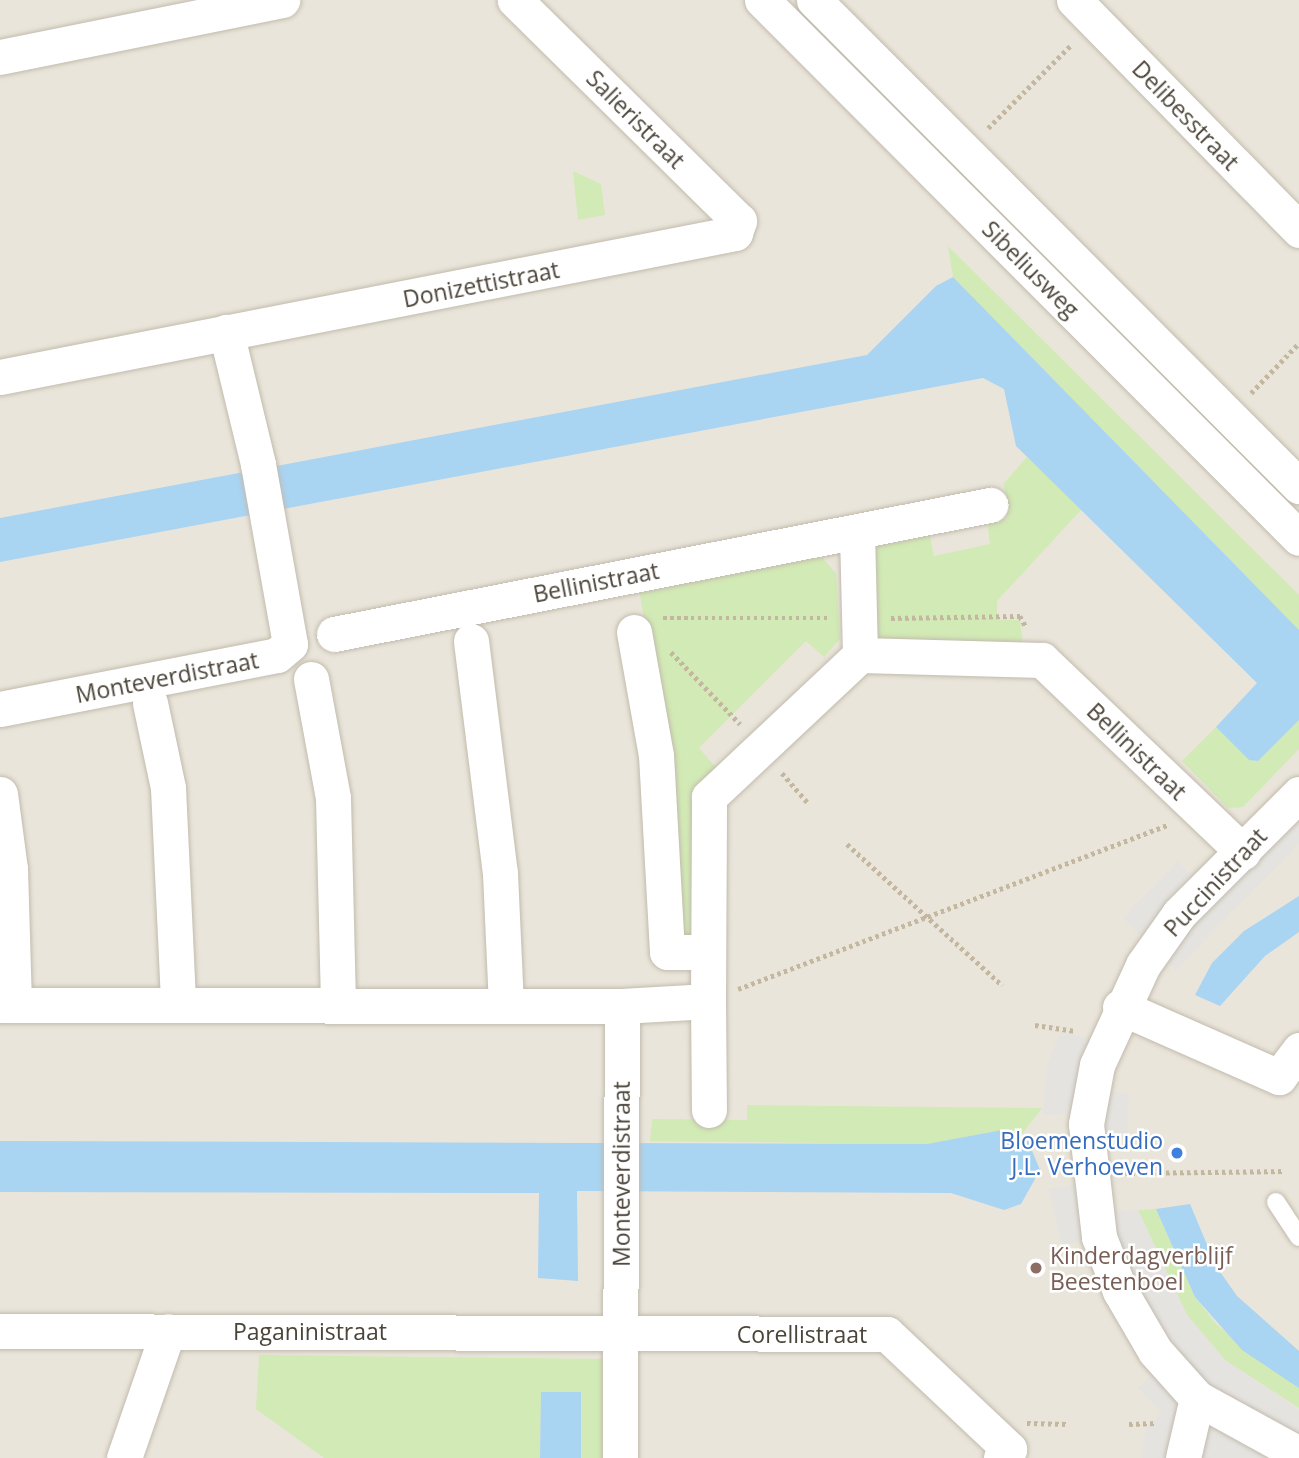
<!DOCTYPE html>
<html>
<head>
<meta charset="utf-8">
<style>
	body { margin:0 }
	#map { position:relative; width:1299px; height:1458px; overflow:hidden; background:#f6f3ec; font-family:"Open Sans",sans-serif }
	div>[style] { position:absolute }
	.residential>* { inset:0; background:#eae5da }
	.green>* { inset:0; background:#d2eab5 }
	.parking>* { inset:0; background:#e5e3e0 }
	.water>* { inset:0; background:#a9d4f2 }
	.path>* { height:4.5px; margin-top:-2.25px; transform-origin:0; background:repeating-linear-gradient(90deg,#c4b79f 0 3.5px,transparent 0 7px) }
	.roads { filter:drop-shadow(0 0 2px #c2bbae) drop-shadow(0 0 2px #c2bbae) }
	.service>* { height:18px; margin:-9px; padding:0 9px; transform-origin:9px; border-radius:9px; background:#fff }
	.minor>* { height:35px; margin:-17.5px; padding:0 17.5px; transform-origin:17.5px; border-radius:17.5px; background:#fff }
	.dots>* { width:19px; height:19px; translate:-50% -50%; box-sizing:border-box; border:4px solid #fff; border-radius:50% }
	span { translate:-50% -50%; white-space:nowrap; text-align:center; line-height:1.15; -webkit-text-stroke:5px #fff; paint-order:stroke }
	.street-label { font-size:23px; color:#4b4439 }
	.shop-label { font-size:23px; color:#366cbe }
	.right { translate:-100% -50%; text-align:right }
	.education-label { font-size:23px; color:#785e54 }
	.left { translate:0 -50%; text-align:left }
</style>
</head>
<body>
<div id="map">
	<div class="residential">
		<div style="clip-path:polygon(0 0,1299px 0,1299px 1458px,0 1458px)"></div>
	</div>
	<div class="green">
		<div style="clip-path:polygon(573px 171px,601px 184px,605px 215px,578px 220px)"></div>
		<div style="clip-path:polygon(948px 246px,1299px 595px,1299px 630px,953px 277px)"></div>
		<div style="clip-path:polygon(1027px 457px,1082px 509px,997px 601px,997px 620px,1020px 620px,1023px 646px,888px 645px,870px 634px,870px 542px,929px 532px,934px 556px,990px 544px,987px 521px,1007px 518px,1004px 483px)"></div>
		<div style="clip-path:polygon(817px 552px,836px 573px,840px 639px,824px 657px,806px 641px,699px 748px,717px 769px,694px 938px,683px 937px,667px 758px,639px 589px)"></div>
		<div style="clip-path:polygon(1299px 720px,1299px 749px,1243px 807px,1228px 808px,1182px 761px,1216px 727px,1249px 760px,1258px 761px)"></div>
		<div style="clip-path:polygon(747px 1105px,1042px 1108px,1021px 1135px,1002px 1130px,927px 1144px,650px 1141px,652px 1119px,747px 1120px)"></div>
		<div style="clip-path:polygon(1156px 1209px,1195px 1297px,1216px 1324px,1299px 1388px,1299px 1408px,1225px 1360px,1187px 1315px,1138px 1210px)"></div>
		<div style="clip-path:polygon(259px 1355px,606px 1359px,606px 1458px,581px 1458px,581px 1393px,541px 1392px,540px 1458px,324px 1458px,256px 1409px)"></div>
	</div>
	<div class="parking">
		<div style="clip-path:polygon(1299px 804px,1299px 844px,1176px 970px,1123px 918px,1178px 861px,1204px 888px)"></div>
		<div style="clip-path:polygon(1061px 1031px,1105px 1044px,1093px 1089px,1129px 1094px,1127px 1140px,1096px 1139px,1104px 1211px,1138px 1210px,1187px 1315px,1225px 1360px,1299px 1409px,1299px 1458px,1141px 1458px,1146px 1428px,1162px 1413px,1138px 1388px,1173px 1356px,1099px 1237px,1062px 1245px,1048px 1188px,1076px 1185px,1075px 1114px,1042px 1115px,1047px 1066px)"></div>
	</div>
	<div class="water">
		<div style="clip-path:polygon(953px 277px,1299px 630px,1299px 720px,1258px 761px,1249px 760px,1216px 727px,1257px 683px,1016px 446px,1004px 389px,983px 378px,0 562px,0 518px,867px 355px,936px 286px)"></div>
		<div style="clip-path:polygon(1299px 896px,1299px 932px,1265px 956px,1220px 1006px,1195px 995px,1212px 963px,1244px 931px)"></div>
		<div style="clip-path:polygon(1002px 1130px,1028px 1141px,1040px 1170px,1021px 1204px,1004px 1210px,951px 1193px,577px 1191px,578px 1281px,538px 1278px,539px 1193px,0 1192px,0 1141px,927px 1144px)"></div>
		<div style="clip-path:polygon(1190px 1204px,1216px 1266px,1237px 1296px,1299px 1351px,1299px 1388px,1242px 1350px,1195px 1297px,1156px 1209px)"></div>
		<div style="clip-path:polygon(541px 1392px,581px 1392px,581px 1458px,540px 1458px)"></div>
	</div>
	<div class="path">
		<div style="left:988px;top:128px;width:119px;rotate:-45deg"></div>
		<div style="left:1251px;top:393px;width:69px;rotate:-46.2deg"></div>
		<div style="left:663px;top:618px;width:166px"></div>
		<div style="left:891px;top:618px;width:129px;rotate:-0.9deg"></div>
		<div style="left:1020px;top:616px;width:13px;rotate:61deg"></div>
		<div style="left:671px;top:652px;width:100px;rotate:46.2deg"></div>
		<div style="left:782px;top:773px;width:41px;rotate:48.9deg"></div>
		<div style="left:847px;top:844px;width:210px;rotate:42.3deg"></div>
		<div style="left:738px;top:989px;width:460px;rotate:-20.9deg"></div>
		<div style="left:1035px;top:1025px;width:41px;rotate:8.3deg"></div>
		<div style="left:1124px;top:1173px;width:160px;rotate:-0.7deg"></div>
		<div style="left:1027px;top:1423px;width:41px;rotate:1.4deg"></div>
		<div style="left:1129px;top:1424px;width:28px;rotate:-2deg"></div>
	</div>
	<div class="roads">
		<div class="service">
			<div style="left:1276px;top:1202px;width:42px;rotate:56.7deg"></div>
		</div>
		<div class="minor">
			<div style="left:762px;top:0;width:760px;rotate:45.05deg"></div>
			<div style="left:814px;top:0;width:687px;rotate:45.06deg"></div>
			<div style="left:1074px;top:0;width:322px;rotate:45.6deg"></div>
			<div style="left:0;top:57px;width:288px;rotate:-11.4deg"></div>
			<div style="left:0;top:377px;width:749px;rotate:-11.08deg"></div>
			<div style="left:735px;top:233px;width:13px;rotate:-72deg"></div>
			<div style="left:739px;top:221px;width:315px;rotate:-135.4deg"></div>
			<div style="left:857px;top:532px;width:123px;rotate:88.6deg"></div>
			<div style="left:634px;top:632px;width:125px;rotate:79.9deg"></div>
			<div style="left:656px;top:755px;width:197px;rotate:86.8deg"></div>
			<div style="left:667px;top:952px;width:41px"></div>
			<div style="left:334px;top:634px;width:669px;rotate:-11.13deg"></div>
			<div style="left:471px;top:641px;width:234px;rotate:82.9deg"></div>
			<div style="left:500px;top:873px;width:131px;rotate:87.4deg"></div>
			<div style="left:311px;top:679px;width:121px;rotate:79.5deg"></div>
			<div style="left:333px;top:798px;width:207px;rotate:88.6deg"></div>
			<div style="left:150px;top:703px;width:87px;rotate:78deg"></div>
			<div style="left:168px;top:788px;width:216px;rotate:87.3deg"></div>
			<div style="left:0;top:709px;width:282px;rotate:-11deg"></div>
			<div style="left:277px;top:655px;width:17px;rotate:-40deg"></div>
			<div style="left:290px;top:644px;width:183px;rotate:-100.1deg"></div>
			<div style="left:258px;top:464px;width:136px;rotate:-103.6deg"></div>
			<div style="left:0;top:794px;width:76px;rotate:82.4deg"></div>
			<div style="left:10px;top:869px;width:136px;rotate:88.3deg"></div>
			<div style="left:1299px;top:794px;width:170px;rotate:135deg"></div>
			<div style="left:1179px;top:914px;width:62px;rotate:125.2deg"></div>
			<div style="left:1143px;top:965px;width:110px;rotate:114.7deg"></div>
			<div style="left:1097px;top:1065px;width:60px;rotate:100.6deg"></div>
			<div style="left:1086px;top:1124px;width:114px;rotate:83.4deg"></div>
			<div style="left:1099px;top:1237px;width:58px;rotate:68.7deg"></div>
			<div style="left:1120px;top:1291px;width:69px;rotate:59.7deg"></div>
			<div style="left:1155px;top:1351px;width:63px;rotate:48.2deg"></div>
			<div style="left:1197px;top:1398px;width:116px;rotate:28.8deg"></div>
			<div style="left:708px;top:1001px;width:109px;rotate:89.5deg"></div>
			<div style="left:0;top:1005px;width:622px;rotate:0.09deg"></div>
			<div style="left:622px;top:1006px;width:452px;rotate:90.3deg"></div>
			<div style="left:622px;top:1006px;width:86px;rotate:-3.3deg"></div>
			<div style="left:708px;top:1001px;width:204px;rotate:-89.7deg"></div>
			<div style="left:709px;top:797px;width:207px;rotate:-43.2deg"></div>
			<div style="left:860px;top:655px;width:182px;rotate:1.6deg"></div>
			<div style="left:1042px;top:660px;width:278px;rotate:43.7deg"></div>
			<div style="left:1120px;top:1007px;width:174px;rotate:23.8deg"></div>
			<div style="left:1279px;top:1077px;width:34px;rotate:-53deg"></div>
			<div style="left:0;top:1331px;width:887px;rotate:0.19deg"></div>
			<div style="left:887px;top:1334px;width:168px;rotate:43.3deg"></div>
			<div style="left:1009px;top:1449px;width:12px;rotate:132deg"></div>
			<div style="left:124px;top:1458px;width:134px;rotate:-70.9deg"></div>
			<div style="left:1183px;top:1458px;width:62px;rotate:-76.9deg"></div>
		</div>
	</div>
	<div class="dots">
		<div style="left:1177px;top:1153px;background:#3f7fe0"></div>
		<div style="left:1036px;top:1268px;background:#8d6e63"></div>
	</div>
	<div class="street-label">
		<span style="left:1186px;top:115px;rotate:46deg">Delibesstraat</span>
		<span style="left:636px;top:119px;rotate:45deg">Salieristraat</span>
		<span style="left:1031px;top:269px;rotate:45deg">Sibeliusweg</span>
		<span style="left:481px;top:284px;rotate:-11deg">Donizettistraat</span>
		<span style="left:596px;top:582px;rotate:-11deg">Bellinistraat</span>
		<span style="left:167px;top:677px;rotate:-11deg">Monteverdistraat</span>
		<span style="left:1137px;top:751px;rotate:44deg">Bellinistraat</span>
		<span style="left:1215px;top:882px;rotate:-47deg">Puccinistraat</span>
		<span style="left:621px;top:1174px;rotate:-90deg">Monteverdistraat</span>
		<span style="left:310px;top:1331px">Paganinistraat</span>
		<span style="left:802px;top:1334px">Corellistraat</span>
	</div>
	<div class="shop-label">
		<span class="right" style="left:1163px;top:1153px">Bloemenstudio<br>J.L. Verhoeven</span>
	</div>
	<div class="education-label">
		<span class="left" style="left:1050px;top:1268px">Kinderdagverblijf<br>Beestenboel</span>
	</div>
</div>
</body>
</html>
